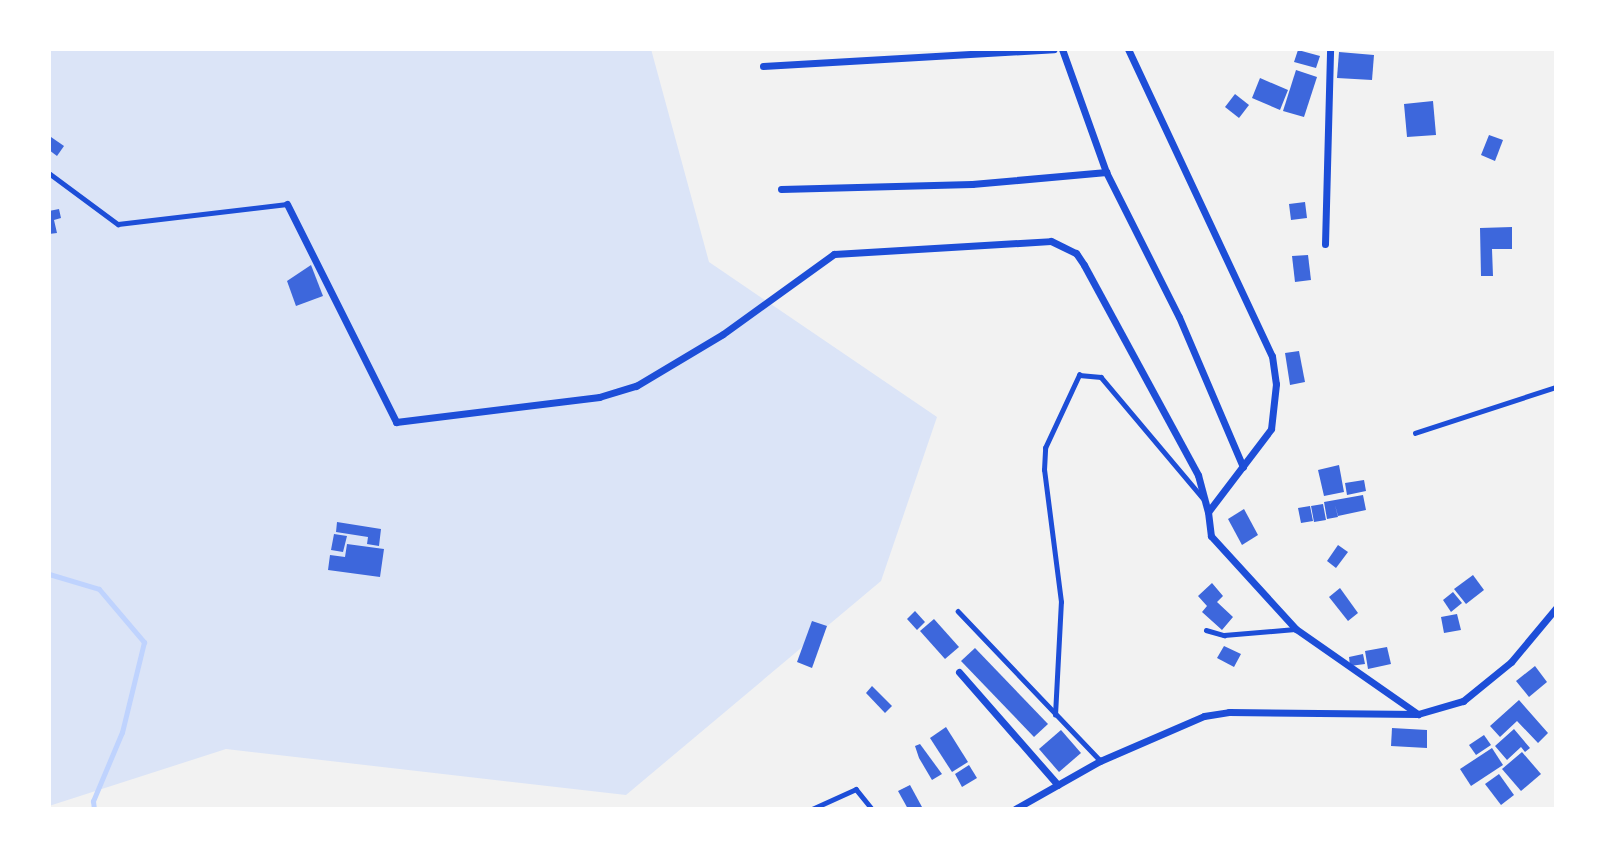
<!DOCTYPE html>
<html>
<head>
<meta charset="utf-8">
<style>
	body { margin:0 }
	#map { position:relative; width:1605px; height:858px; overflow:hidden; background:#f2f2f2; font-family:"Fira Sans",sans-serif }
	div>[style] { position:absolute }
	.green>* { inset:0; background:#dbe4f7 }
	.stream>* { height:5px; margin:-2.5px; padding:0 2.5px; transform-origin:2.5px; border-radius:2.5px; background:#bfd3fe }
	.building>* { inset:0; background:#3d67dc }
	.service>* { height:4.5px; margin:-2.25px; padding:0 2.25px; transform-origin:2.25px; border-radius:2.25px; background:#1d4ed8 }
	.minor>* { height:7px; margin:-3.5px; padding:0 3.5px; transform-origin:3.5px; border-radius:3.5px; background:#1d4ed8 }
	span { translate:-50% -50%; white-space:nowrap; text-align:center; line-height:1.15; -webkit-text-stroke:5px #fff; paint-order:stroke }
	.frame { position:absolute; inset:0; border:51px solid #fff; pointer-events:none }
</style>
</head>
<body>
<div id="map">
	<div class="green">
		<div style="clip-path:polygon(49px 49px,651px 49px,709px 262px,937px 417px,881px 581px,626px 795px,226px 749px,49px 806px)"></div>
	</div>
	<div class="stream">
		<div style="left:49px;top:574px;width:52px;rotate:16.7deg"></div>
		<div style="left:99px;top:589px;width:70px;rotate:49.7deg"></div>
		<div style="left:144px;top:642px;width:93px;rotate:103.7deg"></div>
		<div style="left:122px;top:732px;width:75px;rotate:112.8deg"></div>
		<div style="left:93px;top:801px;width:8px;rotate:83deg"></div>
	</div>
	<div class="building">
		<div style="clip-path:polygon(1298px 50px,1320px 56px,1316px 68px,1294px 62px)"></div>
		<div style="clip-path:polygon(1339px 52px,1374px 55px,1372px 80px,1337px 78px)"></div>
		<div style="clip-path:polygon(1296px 70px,1317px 77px,1304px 117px,1283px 111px)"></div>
		<div style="clip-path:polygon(1260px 78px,1288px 90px,1280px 110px,1252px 98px)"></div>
		<div style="clip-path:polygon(1235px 94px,1249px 105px,1239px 118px,1225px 107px)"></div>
		<div style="clip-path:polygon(1433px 101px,1436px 135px,1407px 137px,1404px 104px)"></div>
		<div style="clip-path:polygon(1489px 135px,1503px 140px,1495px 161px,1481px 155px)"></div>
		<div style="clip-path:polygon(51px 137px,64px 146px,57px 156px,49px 150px)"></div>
		<div style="clip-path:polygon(1305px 202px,1307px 218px,1291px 220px,1289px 204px)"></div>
		<div style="clip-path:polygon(59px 209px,61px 218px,54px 220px,57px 233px,49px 234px,49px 211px)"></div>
		<div style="clip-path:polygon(1512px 227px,1512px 249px,1492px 249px,1493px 276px,1481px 276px,1480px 228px)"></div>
		<div style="clip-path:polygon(1308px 255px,1311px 280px,1295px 282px,1292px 256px)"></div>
		<div style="clip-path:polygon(311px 265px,323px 296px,296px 306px,287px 281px)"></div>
		<div style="clip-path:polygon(1299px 351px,1305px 382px,1290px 385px,1285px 353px)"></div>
		<div style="clip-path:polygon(1339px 465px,1344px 492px,1324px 496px,1318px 470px)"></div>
		<div style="clip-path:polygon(1364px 480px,1366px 491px,1347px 495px,1345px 483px)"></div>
		<div style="clip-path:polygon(1363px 495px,1366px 510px,1338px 516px,1335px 505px,1338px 517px,1327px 519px,1324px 502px)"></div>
		<div style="clip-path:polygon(1323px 504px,1326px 520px,1314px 522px,1311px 506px)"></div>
		<div style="clip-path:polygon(1310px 506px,1313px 521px,1301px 523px,1298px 508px)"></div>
		<div style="clip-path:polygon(1244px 509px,1258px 535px,1242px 545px,1228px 519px)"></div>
		<div style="clip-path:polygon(337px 522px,381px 529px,379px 546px,367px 544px,368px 537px,336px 532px)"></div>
		<div style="clip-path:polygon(334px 534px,347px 536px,343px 552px,331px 550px)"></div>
		<div style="clip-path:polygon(347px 544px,384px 549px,380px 577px,328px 570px,330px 555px,345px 557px)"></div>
		<div style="clip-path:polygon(1338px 545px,1348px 552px,1336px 568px,1327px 561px)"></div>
		<div style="clip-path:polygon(1473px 575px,1484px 590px,1466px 604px,1454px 589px)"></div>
		<div style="clip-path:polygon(1212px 583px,1223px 596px,1217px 602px,1233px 617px,1222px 630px,1202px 612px,1207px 606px,1198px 596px)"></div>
		<div style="clip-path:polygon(1340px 588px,1358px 613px,1348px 621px,1329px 597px)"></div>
		<div style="clip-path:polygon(1453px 592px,1462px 603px,1451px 612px,1443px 600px)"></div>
		<div style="clip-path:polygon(915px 611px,925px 622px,917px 630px,907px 619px)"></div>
		<div style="clip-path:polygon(1457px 614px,1461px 630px,1444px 633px,1441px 617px)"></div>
		<div style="clip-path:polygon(934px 619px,959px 647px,945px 659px,920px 631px)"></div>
		<div style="clip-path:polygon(812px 621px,827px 626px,812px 668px,797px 662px)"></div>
		<div style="clip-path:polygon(1224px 646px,1241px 654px,1234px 667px,1217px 658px)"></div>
		<div style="clip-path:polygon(1387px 647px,1391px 664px,1368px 669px,1365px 651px)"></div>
		<div style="clip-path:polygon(975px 648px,1048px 724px,1034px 737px,961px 661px)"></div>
		<div style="clip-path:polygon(1363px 654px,1365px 664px,1350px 666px,1349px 657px)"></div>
		<div style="clip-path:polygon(1535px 666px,1547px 682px,1529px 697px,1516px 681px)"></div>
		<div style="clip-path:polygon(872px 686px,892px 706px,885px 713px,866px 693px)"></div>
		<div style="clip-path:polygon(1519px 700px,1548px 733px,1538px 743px,1517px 721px,1500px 737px,1490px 726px)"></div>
		<div style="clip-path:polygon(946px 727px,968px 762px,952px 772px,930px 738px)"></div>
		<div style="clip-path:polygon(1392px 728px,1427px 730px,1427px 748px,1391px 746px)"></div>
		<div style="clip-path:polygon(1514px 729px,1530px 748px,1525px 752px,1521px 747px,1507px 760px,1495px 746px)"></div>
		<div style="clip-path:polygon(1061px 730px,1081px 753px,1059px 772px,1039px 749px)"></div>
		<div style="clip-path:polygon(1484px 735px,1491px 745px,1476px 755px,1469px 745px)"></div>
		<div style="clip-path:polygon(920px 744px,942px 774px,932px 780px,919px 758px,915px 746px)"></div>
		<div style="clip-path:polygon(1492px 748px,1503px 765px,1471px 786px,1460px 769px)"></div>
		<div style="clip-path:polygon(1522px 752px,1541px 774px,1521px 791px,1502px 769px)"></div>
		<div style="clip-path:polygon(969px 765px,977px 778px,962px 787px,955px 774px)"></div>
		<div style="clip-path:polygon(1499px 774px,1514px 795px,1501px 805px,1485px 784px)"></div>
		<div style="clip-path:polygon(910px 785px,922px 807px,917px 809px,908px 809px,898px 791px)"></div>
	</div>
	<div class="service">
		<div style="left:49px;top:173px;width:86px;rotate:36.5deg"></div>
		<div style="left:118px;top:224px;width:170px;rotate:-6.7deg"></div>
		<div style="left:1415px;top:433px;width:148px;rotate:-18.1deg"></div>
		<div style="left:958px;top:611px;width:206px;rotate:46.4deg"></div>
		<div style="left:1206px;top:630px;width:19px;rotate:16deg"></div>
		<div style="left:1224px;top:635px;width:71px;rotate:-4.8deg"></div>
		<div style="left:1055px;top:715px;width:113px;rotate:-87deg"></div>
		<div style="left:1061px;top:602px;width:133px;rotate:-97.3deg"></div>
		<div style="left:1044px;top:470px;width:22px;rotate:-87deg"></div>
		<div style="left:1045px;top:448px;width:81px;rotate:-65deg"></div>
		<div style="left:1079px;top:375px;width:22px;rotate:5deg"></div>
		<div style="left:1101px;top:377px;width:158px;rotate:49.9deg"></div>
		<div style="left:812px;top:809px;width:48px;rotate:-24.4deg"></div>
		<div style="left:856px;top:789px;width:26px;rotate:51deg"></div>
	</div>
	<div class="minor">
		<div style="left:1062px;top:49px;width:131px;rotate:70.3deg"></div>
		<div style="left:1106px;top:172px;width:162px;rotate:63.3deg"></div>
		<div style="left:1179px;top:317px;width:163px;rotate:66.9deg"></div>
		<div style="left:1128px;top:49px;width:339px;rotate:64.9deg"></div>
		<div style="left:1272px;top:356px;width:28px;rotate:82deg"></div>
		<div style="left:1276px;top:384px;width:45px;rotate:96.3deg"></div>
		<div style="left:1271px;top:429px;width:104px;rotate:127.2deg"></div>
		<div style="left:1208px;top:512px;width:24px;rotate:83deg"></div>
		<div style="left:1211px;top:536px;width:126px;rotate:47.6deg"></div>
		<div style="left:1296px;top:629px;width:149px;rotate:34.9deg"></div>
		<div style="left:763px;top:66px;width:291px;rotate:-3.3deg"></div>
		<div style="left:781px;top:189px;width:191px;rotate:-1.5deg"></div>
		<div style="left:972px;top:184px;width:135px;rotate:-5.1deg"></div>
		<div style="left:287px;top:204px;width:244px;rotate:63.4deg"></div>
		<div style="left:396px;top:422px;width:205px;rotate:-7deg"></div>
		<div style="left:599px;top:397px;width:39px;rotate:-17deg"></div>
		<div style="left:636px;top:386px;width:101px;rotate:-30.9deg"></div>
		<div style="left:723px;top:334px;width:137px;rotate:-35.8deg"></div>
		<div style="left:834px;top:254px;width:217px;rotate:-3.4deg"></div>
		<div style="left:1051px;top:241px;width:28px;rotate:26deg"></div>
		<div style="left:1076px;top:253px;width:14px;rotate:56deg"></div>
		<div style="left:1084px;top:265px;width:239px;rotate:61.5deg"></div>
		<div style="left:1198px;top:475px;width:38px;rotate:75deg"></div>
		<div style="left:1325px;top:244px;width:195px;rotate:-88.5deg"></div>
		<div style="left:959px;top:672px;width:150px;rotate:48.8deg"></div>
		<div style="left:1015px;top:809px;width:98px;rotate:-29.5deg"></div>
		<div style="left:1100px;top:761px;width:113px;rotate:-23.4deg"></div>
		<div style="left:1204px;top:716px;width:25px;rotate:-9deg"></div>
		<div style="left:1229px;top:712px;width:189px;rotate:0.6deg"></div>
		<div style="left:1418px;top:714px;width:47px;rotate:-16.1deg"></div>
		<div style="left:1463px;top:701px;width:62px;rotate:-39.1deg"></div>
		<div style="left:1511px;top:662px;width:70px;rotate:-50.2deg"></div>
	</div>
	<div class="frame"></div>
</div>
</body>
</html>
